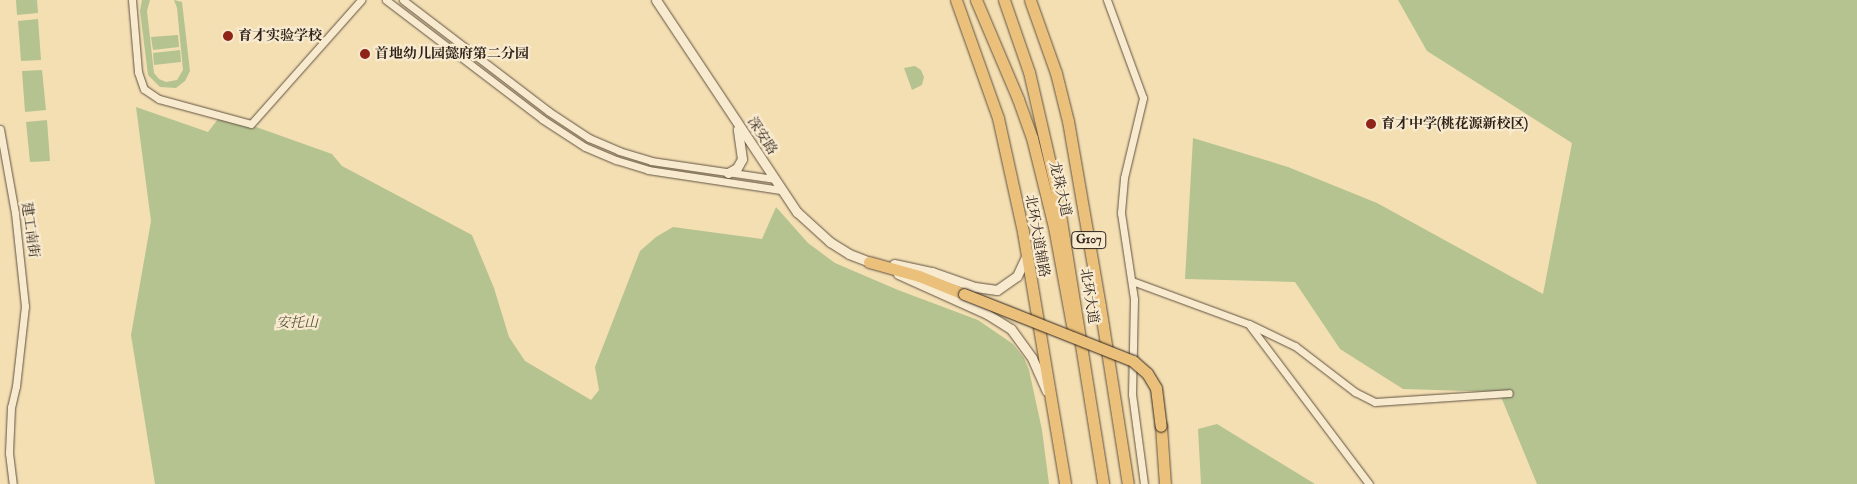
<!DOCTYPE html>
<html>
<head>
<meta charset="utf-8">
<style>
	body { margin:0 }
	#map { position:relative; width:1857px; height:484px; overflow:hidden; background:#f4dfb3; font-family:"IM FELL English","Noto Serif SC",serif }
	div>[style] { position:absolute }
	.green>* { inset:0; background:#b5c391 }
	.roads { filter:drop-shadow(0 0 1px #605241) drop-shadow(0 0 1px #605241) }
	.minor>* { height:7px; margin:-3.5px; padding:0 3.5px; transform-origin:3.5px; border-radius:3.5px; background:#f8eace }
	.tertiary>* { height:9px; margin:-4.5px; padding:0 4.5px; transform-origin:4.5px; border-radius:4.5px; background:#f8eace }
	.primary>* { height:11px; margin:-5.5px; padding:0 5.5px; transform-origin:5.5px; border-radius:5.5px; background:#eac07a }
	.trunk>* { height:11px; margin:-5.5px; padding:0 5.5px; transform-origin:5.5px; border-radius:5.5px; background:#eac07a }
	.bridges { filter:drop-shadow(0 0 1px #2f231b) drop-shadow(0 0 1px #2f231b) }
	.trunk-bridge>* { height:11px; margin:-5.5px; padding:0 5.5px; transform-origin:5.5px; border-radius:5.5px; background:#eac07a }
	.dots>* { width:14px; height:14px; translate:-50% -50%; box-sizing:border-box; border:2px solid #f8eace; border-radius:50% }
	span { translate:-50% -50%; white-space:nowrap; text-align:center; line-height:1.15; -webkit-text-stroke:4.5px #f8eace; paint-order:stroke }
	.shield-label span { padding:1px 4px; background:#f8eace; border:1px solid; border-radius:4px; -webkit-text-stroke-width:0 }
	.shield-label { font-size:12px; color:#2f231b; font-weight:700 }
	.poi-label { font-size:14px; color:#2f231b; font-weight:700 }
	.left { translate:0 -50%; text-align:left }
	.street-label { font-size:14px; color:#2f231b }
	.park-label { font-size:14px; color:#57533e; font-style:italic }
</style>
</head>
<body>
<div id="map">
	<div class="green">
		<div style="clip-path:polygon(16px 0,37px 0,38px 13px,17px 15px)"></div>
		<div style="clip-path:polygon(142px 0,150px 0,147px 11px,154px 73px,159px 79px,166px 82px,177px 80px,183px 70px,177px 8px,174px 0,182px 2px,190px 71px,185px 81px,176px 88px,160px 87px,148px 75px,140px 11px)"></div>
		<div style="clip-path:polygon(1398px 0,1857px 0,1857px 484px,1537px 484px,1499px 392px,1403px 389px,1340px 349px,1295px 282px,1185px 279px,1193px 138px,1288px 167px,1377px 203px,1543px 294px,1572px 143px,1427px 51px)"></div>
		<div style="clip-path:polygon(38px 19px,41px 60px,21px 61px,18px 21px)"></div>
		<div style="clip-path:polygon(178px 35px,179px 47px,153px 50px,151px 37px)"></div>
		<div style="clip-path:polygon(180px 50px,181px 62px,154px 65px,153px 53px)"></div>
		<div style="clip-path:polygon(915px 66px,921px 70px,924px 77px,922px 85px,912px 90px,904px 68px)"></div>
		<div style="clip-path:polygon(42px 70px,46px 110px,25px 112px,22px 71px)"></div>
		<div style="clip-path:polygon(136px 107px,208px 132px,218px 119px,253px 126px,332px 154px,342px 166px,472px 235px,494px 288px,509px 337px,525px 361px,591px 400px,599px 390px,595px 367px,640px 251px,656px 237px,673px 227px,762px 239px,776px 207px,808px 243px,835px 263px,898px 290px,978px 320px,1013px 344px,1024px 358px,1029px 370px,1042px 430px,1049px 484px,155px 484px,131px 335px,151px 221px)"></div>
		<div style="clip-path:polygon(47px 120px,50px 161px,30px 162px,26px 122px)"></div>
		<div style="clip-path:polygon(1217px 424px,1315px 484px,1201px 484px,1198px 429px)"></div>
	</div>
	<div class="roads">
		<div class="minor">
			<div style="left:132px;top:0;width:72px;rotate:85.2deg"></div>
			<div style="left:138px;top:72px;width:18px;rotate:71deg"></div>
			<div style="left:144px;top:89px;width:18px;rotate:34deg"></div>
			<div style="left:159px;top:99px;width:95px;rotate:15.2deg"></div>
			<div style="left:251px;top:124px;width:166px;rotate:-48.4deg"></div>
			<div style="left:386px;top:0;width:196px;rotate:37.3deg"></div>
			<div style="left:542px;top:119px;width:51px;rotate:33.1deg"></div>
			<div style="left:585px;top:147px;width:34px;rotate:23deg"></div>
			<div style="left:616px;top:160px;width:34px;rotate:17deg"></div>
			<div style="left:648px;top:170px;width:134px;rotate:8.6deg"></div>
			<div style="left:403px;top:0;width:183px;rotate:37.4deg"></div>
			<div style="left:548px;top:111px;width:49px;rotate:33.4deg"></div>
			<div style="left:589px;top:138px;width:33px;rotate:23deg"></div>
			<div style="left:619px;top:151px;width:34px;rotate:17deg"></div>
			<div style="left:651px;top:161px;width:124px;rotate:8.3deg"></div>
			<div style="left:1107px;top:0;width:104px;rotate:69.8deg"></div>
			<div style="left:1143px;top:98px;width:82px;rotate:103.4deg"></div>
			<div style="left:1124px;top:178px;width:35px;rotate:95deg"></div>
			<div style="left:1121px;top:213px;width:87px;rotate:81.4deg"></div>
			<div style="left:1134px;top:299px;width:95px;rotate:91.2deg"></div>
			<div style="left:1132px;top:394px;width:91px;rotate:82.4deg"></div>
			<div style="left:0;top:129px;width:85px;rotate:79.9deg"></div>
			<div style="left:15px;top:213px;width:94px;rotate:83.9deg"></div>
			<div style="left:25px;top:306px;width:81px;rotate:96.4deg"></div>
			<div style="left:16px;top:386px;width:22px;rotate:103deg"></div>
			<div style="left:11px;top:407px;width:46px;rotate:92.5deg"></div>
			<div style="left:9px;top:453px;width:31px;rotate:83deg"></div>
			<div style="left:1132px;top:281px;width:125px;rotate:20.2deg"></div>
			<div style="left:1249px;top:324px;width:51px;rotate:25.6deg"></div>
			<div style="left:1295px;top:346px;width:76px;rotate:37.5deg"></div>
			<div style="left:1355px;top:392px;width:22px;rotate:27deg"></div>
			<div style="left:1375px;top:402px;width:134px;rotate:-3.8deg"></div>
			<div style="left:1250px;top:326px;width:198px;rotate:53deg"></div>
		</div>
		<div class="tertiary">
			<div style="left:656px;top:0;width:255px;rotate:56.4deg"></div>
			<div style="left:797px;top:212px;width:45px;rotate:42.3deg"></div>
			<div style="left:830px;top:242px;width:22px;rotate:32deg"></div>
			<div style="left:849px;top:254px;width:28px;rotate:21deg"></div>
			<div style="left:728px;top:173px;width:10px;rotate:-29deg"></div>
			<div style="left:737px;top:168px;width:10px;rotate:-61deg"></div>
			<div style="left:742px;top:159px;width:30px;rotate:-98deg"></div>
			<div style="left:894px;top:264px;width:39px;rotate:12deg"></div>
			<div style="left:932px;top:272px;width:46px;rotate:19.2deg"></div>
			<div style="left:975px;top:287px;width:22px;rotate:8deg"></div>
			<div style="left:997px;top:290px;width:24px;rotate:-35deg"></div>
			<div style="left:1017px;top:276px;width:21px;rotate:-65deg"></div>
			<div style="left:898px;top:274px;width:98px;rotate:24.2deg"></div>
			<div style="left:987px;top:314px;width:28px;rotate:32deg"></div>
			<div style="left:1011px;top:329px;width:36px;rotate:54deg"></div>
			<div style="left:1032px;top:358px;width:36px;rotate:66deg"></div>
		</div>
		<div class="primary">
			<div style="left:956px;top:0;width:125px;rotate:70.4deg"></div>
			<div style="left:998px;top:118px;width:117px;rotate:77.6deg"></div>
			<div style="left:1023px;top:232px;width:255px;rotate:80.5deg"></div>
			<div style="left:976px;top:0;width:108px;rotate:67deg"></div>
			<div style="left:1018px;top:99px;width:41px;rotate:70.3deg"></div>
			<div style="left:1032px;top:138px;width:92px;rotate:76.1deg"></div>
			<div style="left:1054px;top:227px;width:100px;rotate:79.6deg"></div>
		</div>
		<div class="trunk">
			<div style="left:1004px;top:0;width:76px;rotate:70.9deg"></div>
			<div style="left:1029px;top:72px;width:120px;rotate:77deg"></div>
			<div style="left:1056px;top:189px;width:299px;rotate:80.9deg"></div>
			<div style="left:1030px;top:0;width:77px;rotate:70.4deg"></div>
			<div style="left:1056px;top:73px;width:49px;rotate:76deg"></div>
			<div style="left:1068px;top:121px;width:188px;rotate:80.2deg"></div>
			<div style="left:1100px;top:306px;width:180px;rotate:81.1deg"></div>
			<div style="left:869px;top:262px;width:52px;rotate:15.6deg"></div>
			<div style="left:919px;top:276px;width:48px;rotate:21.8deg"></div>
			<div style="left:1161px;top:426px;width:58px;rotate:86.1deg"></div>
		</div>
	</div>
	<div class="bridges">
		<div class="trunk-bridge">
			<div style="left:964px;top:294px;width:182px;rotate:21.6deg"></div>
			<div style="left:1133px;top:361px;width:18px;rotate:41deg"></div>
			<div style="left:1147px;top:373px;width:17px;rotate:59deg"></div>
			<div style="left:1156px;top:388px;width:38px;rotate:83deg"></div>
		</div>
	</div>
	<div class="dots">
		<div style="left:228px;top:36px;background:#8f2418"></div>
		<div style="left:365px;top:54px;background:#8f2418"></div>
		<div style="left:1371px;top:124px;background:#8f2418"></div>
	</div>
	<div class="shield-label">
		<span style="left:1089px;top:240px">G107</span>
	</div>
	<div class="poi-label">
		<span class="left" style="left:238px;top:36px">育才实验学校</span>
		<span class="left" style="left:375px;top:54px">首地幼儿园懿府第二分园</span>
		<span class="left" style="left:1381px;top:124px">育才中学(桃花源新校区)</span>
	</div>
	<div class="street-label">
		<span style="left:762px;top:136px;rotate:57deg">深安路</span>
		<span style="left:1060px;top:189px;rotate:77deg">龙珠大道</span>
		<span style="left:30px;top:230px;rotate:82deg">建工南街</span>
		<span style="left:1037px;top:236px;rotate:80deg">北环大道辅路</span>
		<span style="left:1089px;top:296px;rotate:81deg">北环大道</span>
	</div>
	<div class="park-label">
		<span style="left:297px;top:323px">安托山</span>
	</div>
</div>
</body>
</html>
